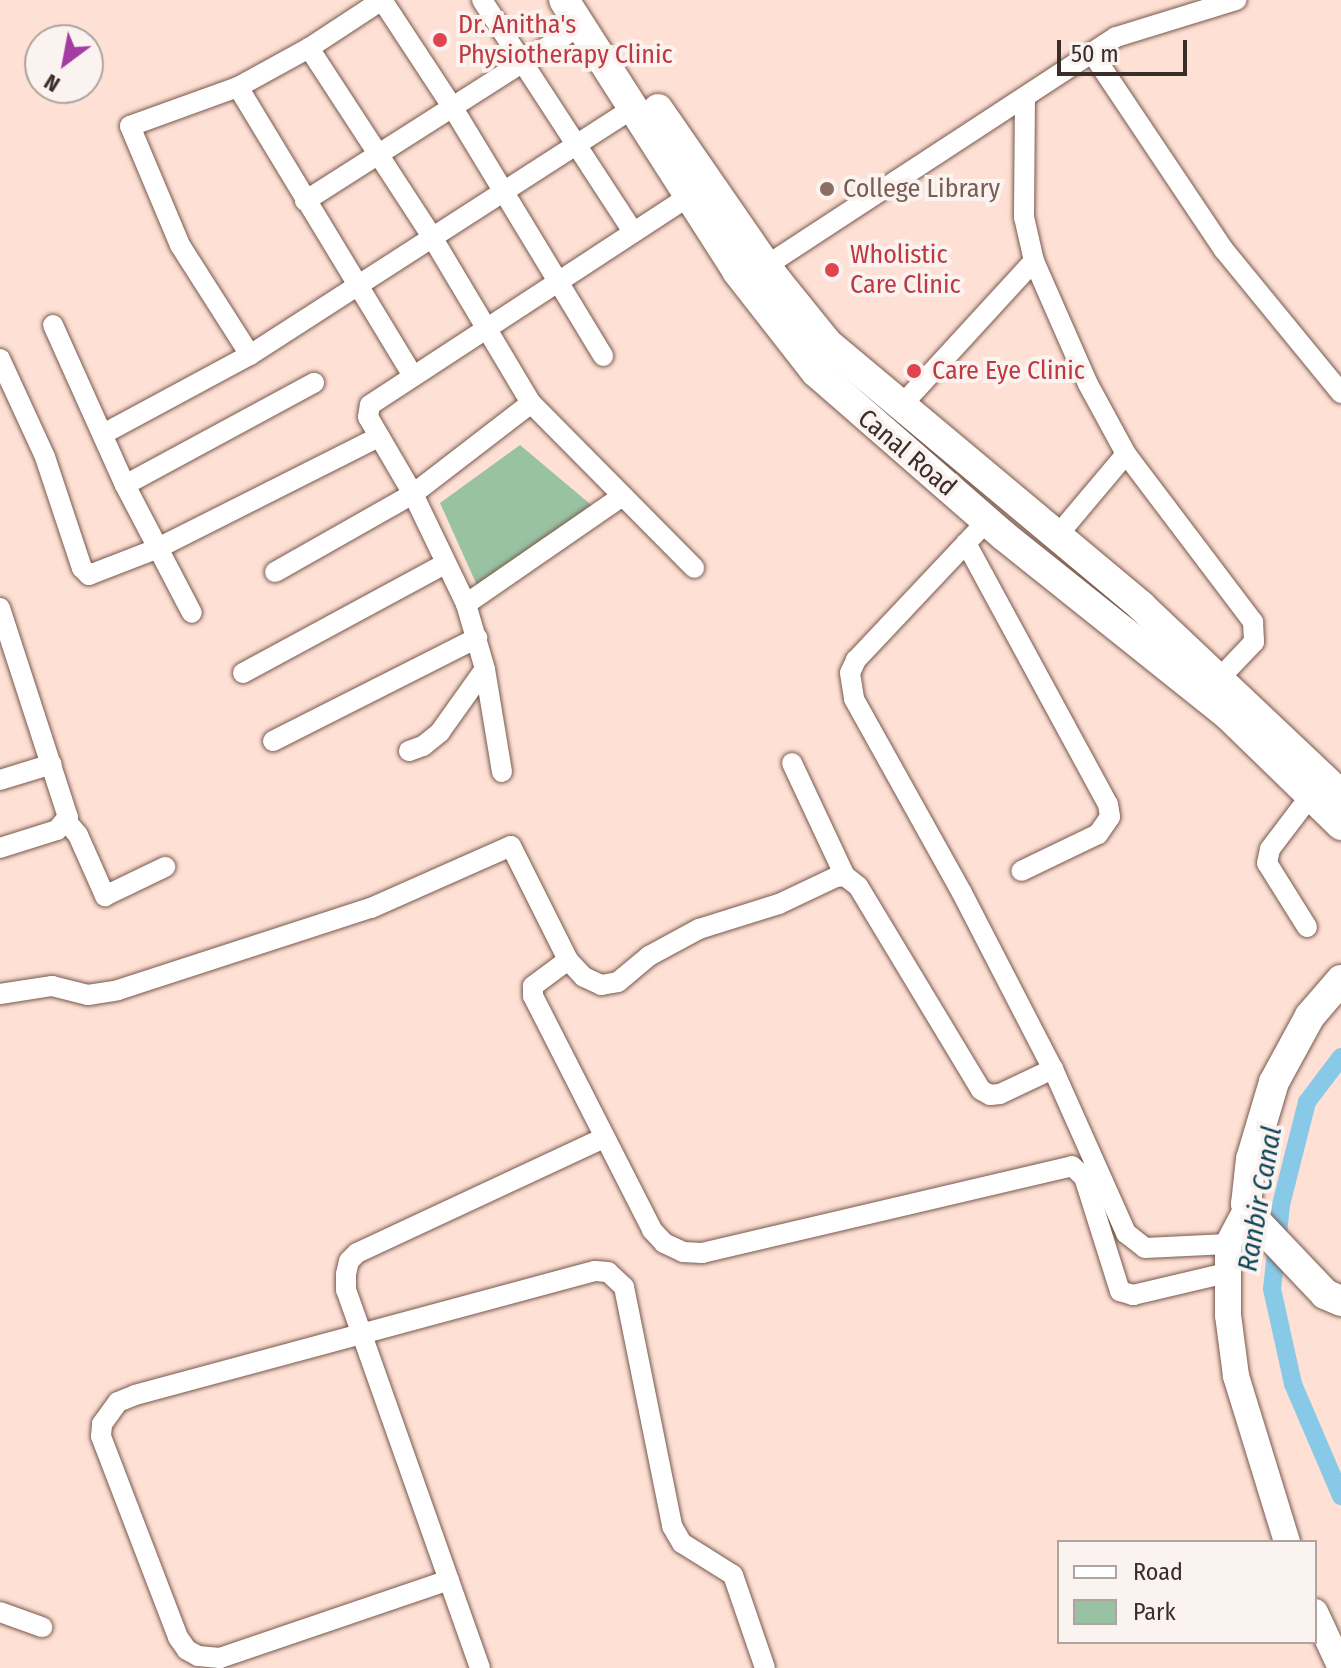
<!DOCTYPE html>
<html>
<head>
<meta charset="utf-8">
<style>
	body { margin:0 }
	#map { position:relative; width:1341px; height:1668px; overflow:hidden; background:#fee0d5; font-family:"Fira Sans Condensed",sans-serif }
	div>[style] { position:absolute }
	.green>* { inset:0; background:#98c2a2 }
	.canal>* { height:18px; margin:-9px; padding:0 9px; transform-origin:9px; border-radius:9px; background:#89c9e8 }
	.roads { filter:drop-shadow(0 0 2px #78584c) drop-shadow(0 0 2px #78584c) }
	.minor>* { height:20px; margin:-10px; padding:0 10px; transform-origin:10px; border-radius:10px; background:#fff }
	.tertiary>* { height:26px; margin:-13px; padding:0 13px; transform-origin:13px; border-radius:13px; background:#fff }
	.secondary>* { height:30px; margin:-15px; padding:0 15px; transform-origin:15px; border-radius:15px; background:#fff }
	.dots>* { width:22px; height:22px; translate:-50% -50%; box-sizing:border-box; border:4px solid #faf3f0; border-radius:50% }
	span { translate:-50% -50%; white-space:nowrap; text-align:center; line-height:1.15; -webkit-text-stroke:8px #faf3f0; paint-order:stroke }
	.health-label { font-size:26px; color:#be3a42 }
	.left { translate:0 -50%; text-align:left }
	.education-label { font-size:26px; color:#785e54 }
	.street-label { font-size:26px; color:#3b2d28 }
	.water-label { font-size:28px; color:#0f465b; font-style:italic }
	.legend { position:absolute; left:1057px; top:1540px; width:260px; height:104px; box-sizing:border-box; background:#faf3f0; border:2px solid #aea4a0; margin:0; padding:10px 14px; list-style:none; font-size:24px; color:#3b2d28 }
	.legend li { display:flex; align-items:center; gap:16px; height:40px }
	.legend b { width:40px; border:2px solid #aea4a0 }
	.north { position:absolute; left:24px; top:24px; width:80px; height:80px; box-sizing:border-box; background:#faf3f0; border:2px solid #aea4a0; border-radius:50%; rotate:212deg; font-size:22px; font-weight:700; line-height:32px; text-align:center; color:#3b2d28 }
	.north::after { content:''; display:block; margin:auto; width:28px; height:36px; background:#a33da2; clip-path:polygon(50% 0,100% 100%,50% 72%,0 100%) }
	.scale { position:absolute; left:1057px; top:40px; width:130px; height:36px; box-sizing:border-box; border:4px solid #3b2d28; border-top:0; padding-left:10px; font-size:24px; line-height:28px; white-space:nowrap; color:#3b2d28; -webkit-text-stroke:6px #faf3f0; paint-order:stroke }
</style>
</head>
<body>
<div id="map">
	<div class="green">
		<div style="clip-path:polygon(520px 445px,602px 514px,484px 601px,440px 503px)"></div>
	</div>
	<div class="canal">
		<div style="left:1341px;top:1057px;width:56px;rotate:127.1deg"></div>
		<div style="left:1307px;top:1102px;width:106px;rotate:104.2deg"></div>
		<div style="left:1281px;top:1205px;width:84px;rotate:96.1deg"></div>
		<div style="left:1272px;top:1289px;width:97px;rotate:77.5deg"></div>
		<div style="left:1293px;top:1384px;width:122px;rotate:66.8deg"></div>
	</div>
	<div class="roads">
		<div class="minor">
			<div style="left:482px;top:0;width:277px;rotate:56.9deg"></div>
			<div style="left:309px;top:48px;width:225px;rotate:56.9deg"></div>
			<div style="left:432px;top:237px;width:193px;rotate:59.2deg"></div>
			<div style="left:531px;top:403px;width:232px;rotate:45.3deg"></div>
			<div style="left:1092px;top:53px;width:237px;rotate:56.2deg"></div>
			<div style="left:1224px;top:250px;width:185px;rotate:50.7deg"></div>
			<div style="left:238px;top:87px;width:336px;rotate:58.8deg"></div>
			<div style="left:1025px;top:98px;width:119px;rotate:90.5deg"></div>
			<div style="left:1024px;top:217px;width:45px;rotate:77.2deg"></div>
			<div style="left:1034px;top:261px;width:134px;rotate:66.3deg"></div>
			<div style="left:1088px;top:384px;width:80px;rotate:61.5deg"></div>
			<div style="left:1126px;top:454px;width:211px;rotate:52.9deg"></div>
			<div style="left:1253px;top:622px;width:20px;rotate:87deg"></div>
			<div style="left:1254px;top:642px;width:52px;rotate:133.5deg"></div>
			<div style="left:305px;top:201px;width:326px;rotate:-32.5deg"></div>
			<div style="left:766px;top:266px;width:418px;rotate:-33.2deg"></div>
			<div style="left:1116px;top:37px;width:126px;rotate:-17.1deg"></div>
			<div style="left:53px;top:325px;width:175px;rotate:65.8deg"></div>
			<div style="left:125px;top:485px;width:144px;rotate:62.4deg"></div>
			<div style="left:250px;top:355px;width:130px;rotate:-122.5deg"></div>
			<div style="left:180px;top:245px;width:129px;rotate:-112.8deg"></div>
			<div style="left:130px;top:126px;width:115px;rotate:-19.9deg"></div>
			<div style="left:238px;top:87px;width:81px;rotate:-28.8deg"></div>
			<div style="left:309px;top:48px;width:87px;rotate:-33.3deg"></div>
			<div style="left:382px;top:0;width:129px;rotate:56.7deg"></div>
			<div style="left:453px;top:108px;width:290px;rotate:58.8deg"></div>
			<div style="left:0;top:359px;width:108px;rotate:65.3deg"></div>
			<div style="left:45px;top:457px;width:117px;rotate:71.6deg"></div>
			<div style="left:82px;top:568px;width:10px;rotate:45deg"></div>
			<div style="left:89px;top:575px;width:72px;rotate:-21.2deg"></div>
			<div style="left:156px;top:549px;width:250px;rotate:-26.7deg"></div>
			<div style="left:900px;top:407px;width:198px;rotate:-47.5deg"></div>
			<div style="left:105px;top:433px;width:165px;rotate:-28.3deg"></div>
			<div style="left:250px;top:355px;width:456px;rotate:-32.8deg"></div>
			<div style="left:125px;top:485px;width:215px;rotate:-28.4deg"></div>
			<div style="left:987px;top:521px;width:191px;rotate:133.3deg"></div>
			<div style="left:856px;top:660px;width:14px;rotate:115deg"></div>
			<div style="left:850px;top:673px;width:26px;rotate:81deg"></div>
			<div style="left:854px;top:699px;width:222px;rotate:60.9deg"></div>
			<div style="left:962px;top:893px;width:198px;rotate:62.7deg"></div>
			<div style="left:1053px;top:1069px;width:180px;rotate:66deg"></div>
			<div style="left:1126px;top:1233px;width:24px;rotate:38deg"></div>
			<div style="left:1145px;top:1248px;width:83px;rotate:-2.8deg"></div>
			<div style="left:1057px;top:536px;width:107px;rotate:-49.9deg"></div>
			<div style="left:966px;top:543px;width:297px;rotate:61.5deg"></div>
			<div style="left:1108px;top:804px;width:13px;rotate:81deg"></div>
			<div style="left:1110px;top:817px;width:21px;rotate:125deg"></div>
			<div style="left:1098px;top:834px;width:85px;rotate:154.3deg"></div>
			<div style="left:275px;top:572px;width:159px;rotate:-29.5deg"></div>
			<div style="left:413px;top:494px;width:149px;rotate:-37.6deg"></div>
			<div style="left:466px;top:604px;width:188px;rotate:-34.6deg"></div>
			<div style="left:0;top:608px;width:220px;rotate:72deg"></div>
			<div style="left:68px;top:817px;width:17px;rotate:130deg"></div>
			<div style="left:57px;top:830px;width:60px;rotate:162.5deg"></div>
			<div style="left:243px;top:673px;width:230px;rotate:-28.4deg"></div>
			<div style="left:273px;top:741px;width:229px;rotate:-26.8deg"></div>
			<div style="left:409px;top:751px;width:15px;rotate:-20deg"></div>
			<div style="left:423px;top:746px;width:22px;rotate:-39deg"></div>
			<div style="left:440px;top:732px;width:77px;rotate:-54.5deg"></div>
			<div style="left:792px;top:763px;width:125px;rotate:64.9deg"></div>
			<div style="left:502px;top:772px;width:104px;rotate:-99.4deg"></div>
			<div style="left:485px;top:669px;width:68px;rotate:-106.3deg"></div>
			<div style="left:466px;top:604px;width:122px;rotate:-115.7deg"></div>
			<div style="left:413px;top:494px;width:89px;rotate:-120.3deg"></div>
			<div style="left:368px;top:417px;width:12px;rotate:-81deg"></div>
			<div style="left:370px;top:405px;width:381px;rotate:-33.2deg"></div>
			<div style="left:0;top:780px;width:54px;rotate:-17.1deg"></div>
			<div style="left:66px;top:821px;width:18px;rotate:49deg"></div>
			<div style="left:78px;top:835px;width:67px;rotate:66.1deg"></div>
			<div style="left:105px;top:896px;width:67px;rotate:-25.8deg"></div>
			<div style="left:1307px;top:927px;width:75px;rotate:-122deg"></div>
			<div style="left:1267px;top:863px;width:14px;rotate:-78deg"></div>
			<div style="left:1270px;top:849px;width:68px;rotate:-52.8deg"></div>
			<div style="left:568px;top:960px;width:44px;rotate:143.4deg"></div>
			<div style="left:533px;top:986px;width:10px;rotate:90deg"></div>
			<div style="left:533px;top:996px;width:263px;rotate:63deg"></div>
			<div style="left:652px;top:1230px;width:18px;rotate:47deg"></div>
			<div style="left:664px;top:1243px;width:21px;rotate:25deg"></div>
			<div style="left:683px;top:1252px;width:19px;rotate:3deg"></div>
			<div style="left:702px;top:1253px;width:380px;rotate:-13.2deg"></div>
			<div style="left:1072px;top:1166px;width:16px;rotate:43deg"></div>
			<div style="left:1084px;top:1177px;width:120px;rotate:72.5deg"></div>
			<div style="left:1120px;top:1291px;width:14px;rotate:17deg"></div>
			<div style="left:1133px;top:1295px;width:96px;rotate:-13.3deg"></div>
			<div style="left:0;top:994px;width:53px;rotate:-8.7deg"></div>
			<div style="left:52px;top:986px;width:37px;rotate:14deg"></div>
			<div style="left:88px;top:995px;width:30px;rotate:-9deg"></div>
			<div style="left:118px;top:990px;width:266px;rotate:-18deg"></div>
			<div style="left:371px;top:908px;width:153px;rotate:-23.9deg"></div>
			<div style="left:511px;top:846px;width:127px;rotate:63.4deg"></div>
			<div style="left:568px;top:960px;width:23px;rotate:47deg"></div>
			<div style="left:584px;top:977px;width:19px;rotate:25deg"></div>
			<div style="left:601px;top:985px;width:17px;rotate:-10deg"></div>
			<div style="left:618px;top:982px;width:40px;rotate:-40deg"></div>
			<div style="left:649px;top:956px;width:57px;rotate:-28.4deg"></div>
			<div style="left:699px;top:929px;width:84px;rotate:-17.4deg"></div>
			<div style="left:779px;top:904px;width:63px;rotate:-25.3deg"></div>
			<div style="left:836px;top:877px;width:9px;rotate:-6deg"></div>
			<div style="left:845px;top:876px;width:16px;rotate:38deg"></div>
			<div style="left:858px;top:886px;width:238px;rotate:58.9deg"></div>
			<div style="left:981px;top:1090px;width:10px;rotate:29deg"></div>
			<div style="left:990px;top:1095px;width:10px;rotate:-6deg"></div>
			<div style="left:1000px;top:1094px;width:59px;rotate:-25.3deg"></div>
			<div style="left:449px;top:1580px;width:242px;rotate:161.2deg"></div>
			<div style="left:220px;top:1658px;width:22px;rotate:-175deg"></div>
			<div style="left:198px;top:1656px;width:13px;rotate:-151deg"></div>
			<div style="left:187px;top:1650px;width:16px;rotate:-125deg"></div>
			<div style="left:178px;top:1637px;width:215px;rotate:-111deg"></div>
			<div style="left:101px;top:1436px;width:12px;rotate:-85deg"></div>
			<div style="left:102px;top:1424px;width:27px;rotate:-54deg"></div>
			<div style="left:118px;top:1402px;width:18px;rotate:-22deg"></div>
			<div style="left:135px;top:1395px;width:476px;rotate:-15.1deg"></div>
			<div style="left:595px;top:1271px;width:13px;rotate:4deg"></div>
			<div style="left:608px;top:1272px;width:22px;rotate:43deg"></div>
			<div style="left:624px;top:1287px;width:244px;rotate:78.6deg"></div>
			<div style="left:672px;top:1526px;width:20px;rotate:60deg"></div>
			<div style="left:682px;top:1543px;width:60px;rotate:32.1deg"></div>
			<div style="left:733px;top:1575px;width:98px;rotate:71deg"></div>
			<div style="left:0;top:1612px;width:45px;rotate:19.7deg"></div>
			<div style="left:480px;top:1668px;width:401px;rotate:-109.5deg"></div>
			<div style="left:346px;top:1290px;width:16px;rotate:-90deg"></div>
			<div style="left:346px;top:1274px;width:13px;rotate:-77deg"></div>
			<div style="left:349px;top:1261px;width:11px;rotate:-45deg"></div>
			<div style="left:357px;top:1253px;width:272px;rotate:-25deg"></div>
		</div>
		<div class="tertiary">
			<div style="left:1247px;top:1208px;width:41px;rotate:117.8deg"></div>
			<div style="left:1228px;top:1244px;width:71px;rotate:90deg"></div>
			<div style="left:1228px;top:1315px;width:62px;rotate:82.5deg"></div>
			<div style="left:1236px;top:1376px;width:174px;rotate:72.9deg"></div>
			<div style="left:1315px;top:1612px;width:62px;rotate:65.1deg"></div>
		</div>
		<div class="secondary">
			<div style="left:564px;top:0;width:322px;rotate:57.4deg"></div>
			<div style="left:737px;top:271px;width:128px;rotate:52deg"></div>
			<div style="left:816px;top:372px;width:249px;rotate:41.1deg"></div>
			<div style="left:1004px;top:536px;width:287px;rotate:38.6deg"></div>
			<div style="left:1228px;top:715px;width:158px;rotate:44.2deg"></div>
			<div style="left:658px;top:109px;width:204px;rotate:55.4deg"></div>
			<div style="left:774px;top:277px;width:86px;rotate:51.1deg"></div>
			<div style="left:828px;top:344px;width:408px;rotate:39.9deg"></div>
			<div style="left:1141px;top:606px;width:275px;rotate:43.4deg"></div>
			<div style="left:1341px;top:980px;width:48px;rotate:130.7deg"></div>
			<div style="left:1310px;top:1016px;width:75px;rotate:118.6deg"></div>
			<div style="left:1274px;top:1082px;width:80px;rotate:106.6deg"></div>
			<div style="left:1251px;top:1159px;width:45px;rotate:96.3deg"></div>
			<div style="left:1246px;top:1204px;width:16px;rotate:63deg"></div>
			<div style="left:1253px;top:1218px;width:105px;rotate:46.5deg"></div>
			<div style="left:1325px;top:1294px;width:17px;rotate:24deg"></div>
		</div>
	</div>
	<div class="dots">
		<div style="left:440px;top:40px;background:#e0444e"></div>
		<div style="left:827px;top:189px;background:#8d6e63"></div>
		<div style="left:832px;top:270px;background:#e0444e"></div>
		<div style="left:914px;top:371px;background:#e0444e"></div>
	</div>
	<div class="health-label">
		<span class="left" style="left:458px;top:40px">Dr. Anitha's<br>Physiotherapy Clinic</span>
		<span class="left" style="left:850px;top:270px">Wholistic<br>Care Clinic</span>
		<span class="left" style="left:932px;top:371px">Care Eye Clinic</span>
	</div>
	<div class="education-label">
		<span class="left" style="left:843px;top:189px">College Library</span>
	</div>
	<div class="street-label">
		<span style="left:907px;top:453px;rotate:40deg">Canal Road</span>
	</div>
	<div class="water-label">
		<span style="left:1260px;top:1199px;rotate:-80deg">Ranbir Canal</span>
	</div>
	<ul class="legend">
	<li><b style="height:10px;background:#fff"></b>Road</li>
	<li><b style="height:22px;background:#98c2a2"></b>Park</li>
	</ul>
	<div class="north">N</div>
	<div class="scale">50 m</div>
</div>
</body>
</html>
